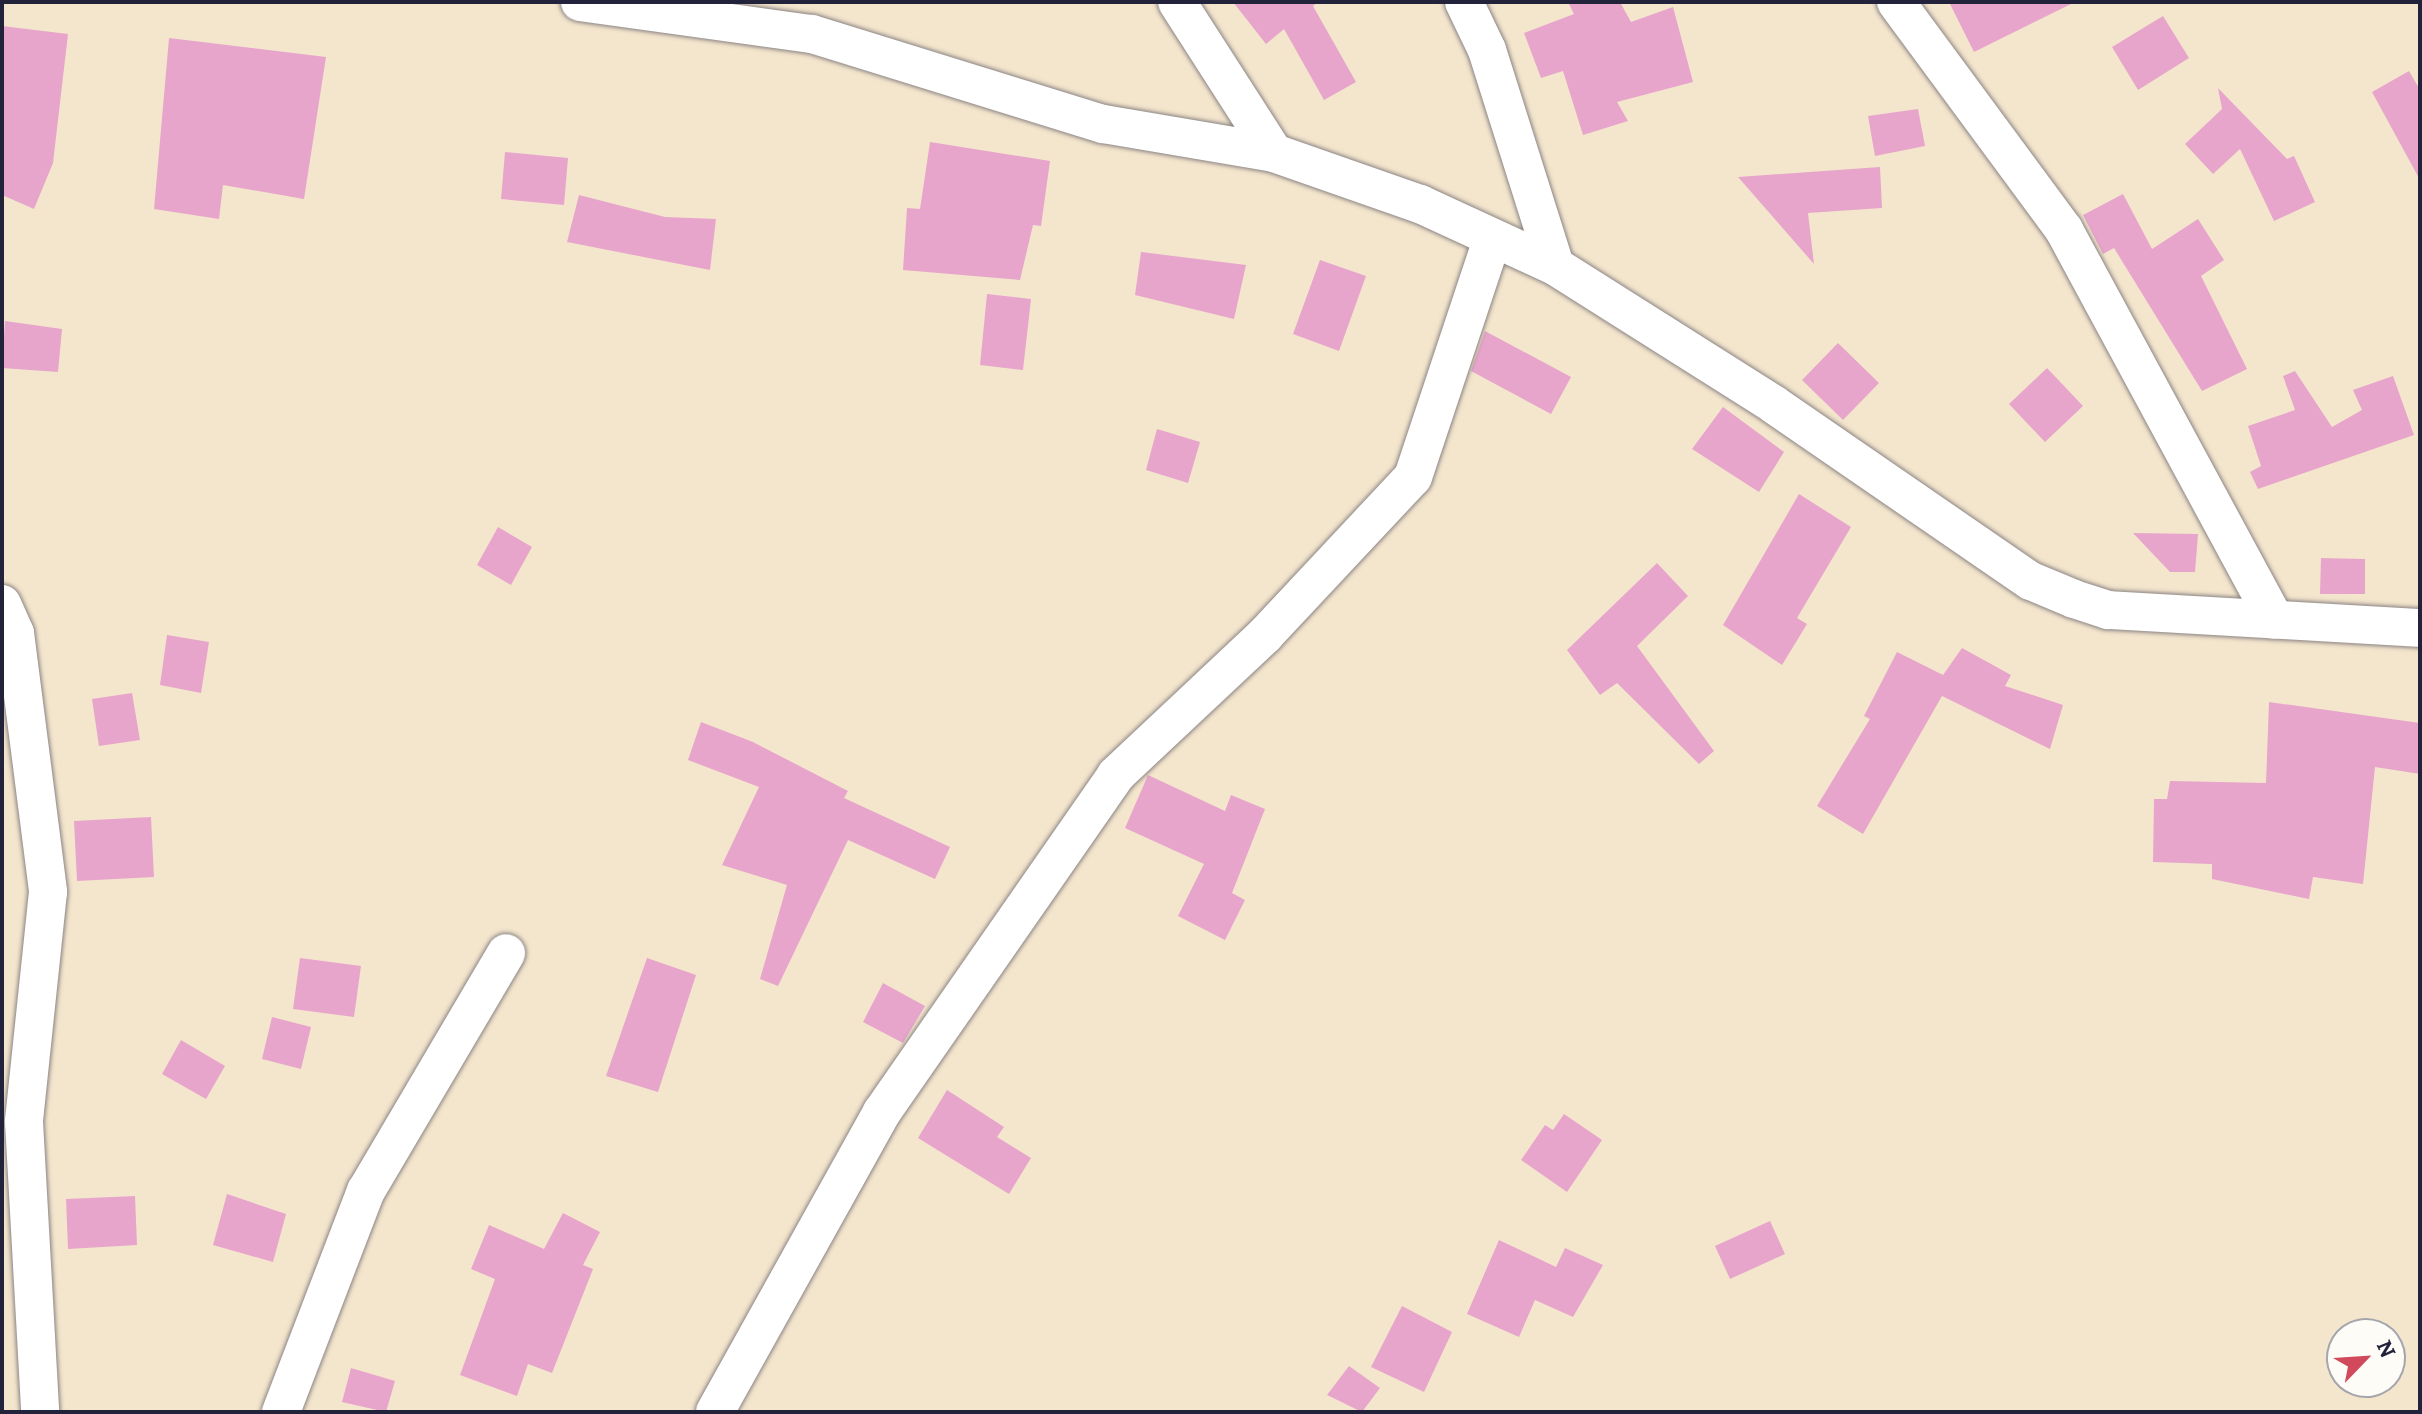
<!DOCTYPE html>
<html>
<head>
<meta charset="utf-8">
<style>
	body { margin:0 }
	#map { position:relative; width:2422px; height:1414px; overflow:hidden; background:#f4e6cd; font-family:Alegreya,serif }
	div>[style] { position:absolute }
	.building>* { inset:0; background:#e7a5cb }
	.roads { filter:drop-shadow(0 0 2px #8b8484) drop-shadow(0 0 2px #8b8484) }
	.minor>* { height:38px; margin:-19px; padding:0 19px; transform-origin:19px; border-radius:19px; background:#fff }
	span { translate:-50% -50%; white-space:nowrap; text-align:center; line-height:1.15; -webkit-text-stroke:6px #fdfcf7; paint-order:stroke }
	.frame { position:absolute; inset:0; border:4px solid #22223b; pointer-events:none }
	.north { position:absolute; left:2326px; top:1318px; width:80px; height:80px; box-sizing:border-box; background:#fdfcf7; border:2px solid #a5a5ac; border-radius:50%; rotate:65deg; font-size:22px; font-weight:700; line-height:32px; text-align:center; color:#22223b }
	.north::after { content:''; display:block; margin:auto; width:28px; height:36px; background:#d1495b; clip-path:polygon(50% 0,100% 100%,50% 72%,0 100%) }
</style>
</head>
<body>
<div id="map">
	<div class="building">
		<div style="clip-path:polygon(1233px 2px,1318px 2px,1313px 6px,1356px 82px,1324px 100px,1284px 29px,1266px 44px)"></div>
		<div style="clip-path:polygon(1568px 2px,1620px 2px,1631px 22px,1673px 7px,1693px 82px,1617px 102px,1628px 121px,1583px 135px,1563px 71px,1541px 78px,1524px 33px,1574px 14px)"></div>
		<div style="clip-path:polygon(1949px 2px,2075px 2px,1974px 52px)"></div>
		<div style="clip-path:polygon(2163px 16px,2189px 58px,2138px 90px,2112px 47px)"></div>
		<div style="clip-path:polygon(2px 26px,68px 34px,53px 163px,34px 209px,2px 195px)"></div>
		<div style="clip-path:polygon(169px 38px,326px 57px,304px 199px,223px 185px,219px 219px,154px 209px)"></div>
		<div style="clip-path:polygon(2409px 71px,2420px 90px,2420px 180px,2372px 92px)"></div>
		<div style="clip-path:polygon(2218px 88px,2287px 159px,2294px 156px,2315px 202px,2274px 221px,2240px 149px,2213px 174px,2185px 144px,2222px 109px)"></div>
		<div style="clip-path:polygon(1918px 109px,1925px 146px,1875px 156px,1868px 116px)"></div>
		<div style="clip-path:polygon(930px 142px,1050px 161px,1041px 226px,1033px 225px,1020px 280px,903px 270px,907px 208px,920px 209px)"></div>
		<div style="clip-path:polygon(505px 152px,568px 158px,564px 205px,501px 199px)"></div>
		<div style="clip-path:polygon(1880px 167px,1882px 208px,1808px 213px,1814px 264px,1738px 177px)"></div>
		<div style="clip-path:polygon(2123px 194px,2152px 249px,2198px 219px,2224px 260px,2201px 276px,2247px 369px,2202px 391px,2114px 248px,2103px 254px,2083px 215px)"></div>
		<div style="clip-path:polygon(579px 195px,665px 217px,716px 219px,710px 270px,567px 242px)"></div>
		<div style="clip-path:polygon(1141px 252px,1246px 265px,1234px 319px,1135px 295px)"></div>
		<div style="clip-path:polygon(1320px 260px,1366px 276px,1339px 351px,1293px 334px)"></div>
		<div style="clip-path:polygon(987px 294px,1031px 299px,1023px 370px,980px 365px)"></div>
		<div style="clip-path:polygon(5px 321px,62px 329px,58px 372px,2px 368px)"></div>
		<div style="clip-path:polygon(1485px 331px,1571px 377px,1551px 414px,1471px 371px)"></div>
		<div style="clip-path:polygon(1838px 343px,1879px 383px,1843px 420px,1802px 380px)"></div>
		<div style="clip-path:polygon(2047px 368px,2083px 406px,2045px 442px,2009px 404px)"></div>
		<div style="clip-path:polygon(2295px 371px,2332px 427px,2362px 410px,2353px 390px,2393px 376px,2414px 435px,2258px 489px,2250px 472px,2261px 466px,2248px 426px,2295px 410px,2283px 376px)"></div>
		<div style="clip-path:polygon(1723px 407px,1784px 452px,1759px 492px,1692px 449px)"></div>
		<div style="clip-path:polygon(1157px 429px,1200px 442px,1188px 483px,1146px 470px)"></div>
		<div style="clip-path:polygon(1799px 494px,1851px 527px,1797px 618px,1807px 624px,1782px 665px,1723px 625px)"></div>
		<div style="clip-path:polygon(498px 527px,532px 547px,511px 585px,477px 565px)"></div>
		<div style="clip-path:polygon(2133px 533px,2198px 534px,2195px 572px,2170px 572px)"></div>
		<div style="clip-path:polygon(2321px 558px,2365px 559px,2365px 594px,2320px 594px)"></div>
		<div style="clip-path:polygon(1657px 563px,1688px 596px,1637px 646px,1714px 751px,1699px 764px,1617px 683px,1600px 695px,1567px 650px)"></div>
		<div style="clip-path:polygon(167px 635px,209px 642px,201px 693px,160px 685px)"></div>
		<div style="clip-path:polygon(1962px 648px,2011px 675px,2005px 686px,2063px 705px,2050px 749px,1942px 696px,1863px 834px,1817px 806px,1870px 719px,1864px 716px,1897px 652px,1943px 675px)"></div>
		<div style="clip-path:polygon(132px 693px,140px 740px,99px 746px,92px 699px)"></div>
		<div style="clip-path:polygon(2269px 702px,2420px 723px,2420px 774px,2375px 767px,2363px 884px,2313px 877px,2309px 899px,2212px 879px,2212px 864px,2153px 862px,2154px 799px,2167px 799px,2170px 781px,2266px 783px)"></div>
		<div style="clip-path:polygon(701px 722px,753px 742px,848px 791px,844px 798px,950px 847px,935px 879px,848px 840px,778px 986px,760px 979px,787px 885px,722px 865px,759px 787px,688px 760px)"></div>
		<div style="clip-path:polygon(1148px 775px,1225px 811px,1231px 795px,1265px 809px,1232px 893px,1245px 900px,1225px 940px,1178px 916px,1204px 864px,1125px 828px)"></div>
		<div style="clip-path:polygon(151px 817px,154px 877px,77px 881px,74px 821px)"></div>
		<div style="clip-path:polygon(300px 958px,361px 966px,354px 1017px,293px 1009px)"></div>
		<div style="clip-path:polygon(647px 958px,696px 975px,658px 1092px,606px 1076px)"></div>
		<div style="clip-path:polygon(883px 983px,925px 1006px,903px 1043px,863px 1022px)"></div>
		<div style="clip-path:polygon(272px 1017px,311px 1027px,301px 1069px,262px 1059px)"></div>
		<div style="clip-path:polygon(181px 1040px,225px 1066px,206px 1099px,162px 1074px)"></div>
		<div style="clip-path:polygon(947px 1090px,1004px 1127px,997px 1137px,1031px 1158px,1009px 1194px,918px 1138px)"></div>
		<div style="clip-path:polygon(1564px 1114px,1602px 1140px,1567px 1192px,1521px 1160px,1545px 1125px,1553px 1130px)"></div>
		<div style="clip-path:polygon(227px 1194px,286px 1214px,273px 1262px,213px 1245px)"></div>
		<div style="clip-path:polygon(135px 1196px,137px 1245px,68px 1249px,66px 1199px)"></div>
		<div style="clip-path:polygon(563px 1213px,600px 1232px,583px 1265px,593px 1269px,552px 1373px,528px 1364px,517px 1396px,460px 1375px,495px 1279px,471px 1269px,489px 1225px,544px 1249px)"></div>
		<div style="clip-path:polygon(1770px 1221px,1785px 1254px,1730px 1279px,1715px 1246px)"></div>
		<div style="clip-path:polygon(1499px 1240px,1556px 1267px,1565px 1248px,1603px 1265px,1573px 1317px,1535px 1300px,1519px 1337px,1467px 1314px)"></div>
		<div style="clip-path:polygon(1402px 1306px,1452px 1332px,1424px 1392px,1371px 1367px)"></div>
		<div style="clip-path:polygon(1349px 1366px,1380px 1388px,1362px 1412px,1327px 1395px)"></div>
		<div style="clip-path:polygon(351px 1368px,395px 1381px,386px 1412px,342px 1402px)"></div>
	</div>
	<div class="roads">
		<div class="minor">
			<div style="left:580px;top:2px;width:234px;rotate:7.9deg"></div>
			<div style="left:812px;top:34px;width:305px;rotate:17.2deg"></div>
			<div style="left:1103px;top:124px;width:173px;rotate:9.6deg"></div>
			<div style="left:1274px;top:153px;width:155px;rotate:19.3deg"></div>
			<div style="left:1420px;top:204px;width:149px;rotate:24.7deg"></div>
			<div style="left:1555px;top:266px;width:258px;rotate:32.3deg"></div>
			<div style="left:1773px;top:404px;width:313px;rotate:34.5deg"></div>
			<div style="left:2031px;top:581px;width:47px;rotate:22.7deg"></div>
			<div style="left:2074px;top:599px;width:36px;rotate:18deg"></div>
			<div style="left:2108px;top:610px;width:313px;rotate:3.3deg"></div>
			<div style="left:1177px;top:2px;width:179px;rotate:57.3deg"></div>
			<div style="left:1464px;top:2px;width:53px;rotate:64.4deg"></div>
			<div style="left:1487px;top:50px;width:226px;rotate:72.5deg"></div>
			<div style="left:1896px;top:2px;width:283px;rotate:53.6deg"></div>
			<div style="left:2064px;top:230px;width:443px;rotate:61.6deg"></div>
			<div style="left:2px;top:604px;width:32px;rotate:66deg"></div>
			<div style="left:15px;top:633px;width:261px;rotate:82.7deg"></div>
			<div style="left:48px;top:892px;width:231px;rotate:96deg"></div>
			<div style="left:24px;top:1122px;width:290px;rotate:86.8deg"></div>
			<div style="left:281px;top:1412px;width:237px;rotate:-69deg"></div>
			<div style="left:366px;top:1191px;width:276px;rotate:-59.5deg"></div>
			<div style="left:715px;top:1412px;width:343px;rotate:-60.9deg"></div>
			<div style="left:882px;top:1112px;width:410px;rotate:-55.2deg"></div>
			<div style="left:1116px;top:775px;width:204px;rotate:-43.2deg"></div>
			<div style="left:1265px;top:635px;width:216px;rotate:-46.9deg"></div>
			<div style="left:1413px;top:477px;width:248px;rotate:-71.6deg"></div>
		</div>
	</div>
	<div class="frame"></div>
	<div class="north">N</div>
</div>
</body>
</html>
